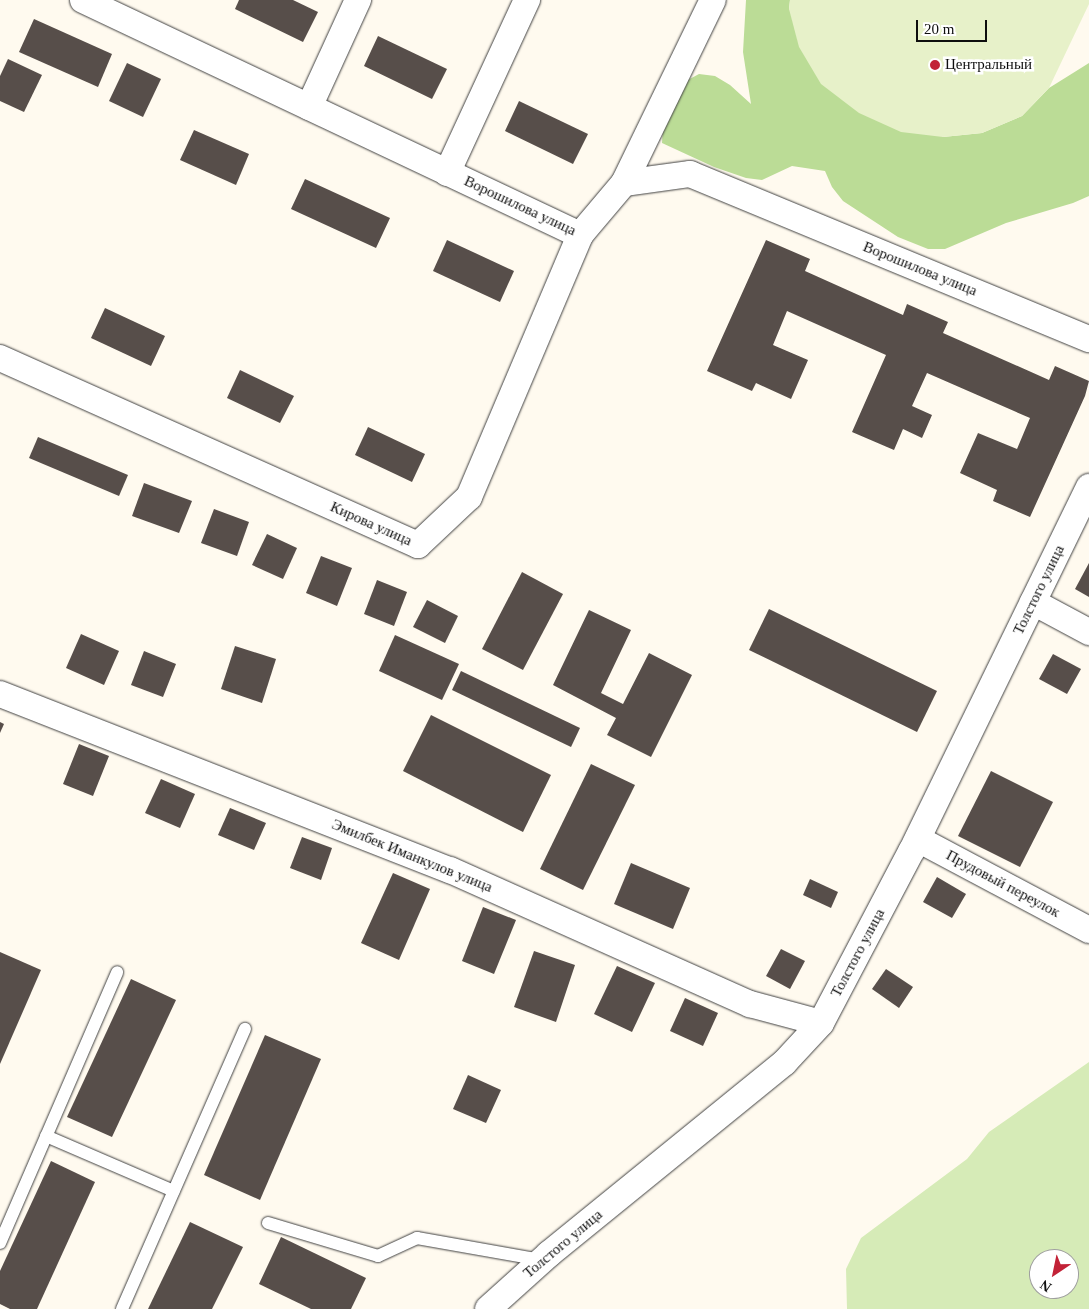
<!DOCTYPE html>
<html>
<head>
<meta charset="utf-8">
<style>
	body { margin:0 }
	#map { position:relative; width:1089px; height:1309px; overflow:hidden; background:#fffaef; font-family:Georgia,serif }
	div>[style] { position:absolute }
	.green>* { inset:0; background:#d6ebb7 }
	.forest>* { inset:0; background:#bbdc96 }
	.pitch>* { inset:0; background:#e7f1c9 }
	.building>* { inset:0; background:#574e4a }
	.roads { filter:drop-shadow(0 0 1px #414141) drop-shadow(0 0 1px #414141) }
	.lane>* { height:12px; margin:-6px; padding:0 6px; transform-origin:6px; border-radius:6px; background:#fff }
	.street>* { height:26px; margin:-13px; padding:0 13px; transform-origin:13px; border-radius:13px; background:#fff }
	.dots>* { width:14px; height:14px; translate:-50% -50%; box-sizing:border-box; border:2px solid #fff; border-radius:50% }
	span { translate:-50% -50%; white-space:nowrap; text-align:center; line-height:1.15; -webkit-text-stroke:5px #fff; paint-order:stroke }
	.poi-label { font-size:15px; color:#0e0e0e }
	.left { translate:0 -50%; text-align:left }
	.street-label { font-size:15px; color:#0e0e0e }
	.north { position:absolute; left:1029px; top:1249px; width:50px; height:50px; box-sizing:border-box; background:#fff; border:1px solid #9f9f9f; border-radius:50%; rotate:214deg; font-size:14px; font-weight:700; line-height:20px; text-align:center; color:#0e0e0e }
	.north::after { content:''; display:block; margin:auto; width:18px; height:22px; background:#c22237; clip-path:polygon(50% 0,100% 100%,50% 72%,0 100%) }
	.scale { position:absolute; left:916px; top:20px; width:71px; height:22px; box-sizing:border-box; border:2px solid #0e0e0e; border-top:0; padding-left:6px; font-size:15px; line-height:18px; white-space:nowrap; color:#0e0e0e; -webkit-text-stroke:4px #fff; paint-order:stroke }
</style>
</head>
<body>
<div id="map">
	<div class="green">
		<div style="clip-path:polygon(evenodd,1089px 1062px,1089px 1309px,847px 1309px,846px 1269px,861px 1238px,967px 1159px,989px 1132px,1089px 1062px,1039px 1259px,1069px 1259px,1069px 1289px,1039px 1289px,1039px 1259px)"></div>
	</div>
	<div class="forest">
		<div style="clip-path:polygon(746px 0,790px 0,789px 9px,943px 137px,982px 133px,1022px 116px,1049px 88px,1089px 63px,1089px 196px,1073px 203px,1006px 223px,945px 249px,928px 249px,898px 237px,843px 201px,832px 187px,825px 171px,792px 166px,762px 180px,746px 178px,714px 167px,662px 143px,664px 110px,684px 82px,699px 74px,715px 76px,730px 85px,751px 104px,743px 52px)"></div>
	</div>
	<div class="pitch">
		<div style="clip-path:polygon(790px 0,1089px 0,1089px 4px,1049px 88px,1022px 116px,982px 133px,943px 137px,901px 132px,859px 113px,821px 84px,799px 47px,789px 9px)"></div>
	</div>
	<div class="building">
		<div style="clip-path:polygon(239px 0,293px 0,318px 12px,303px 42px,235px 9px)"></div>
		<div style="clip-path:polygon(34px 19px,112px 54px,98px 87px,19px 52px)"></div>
		<div style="clip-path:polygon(378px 36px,447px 69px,432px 99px,364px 66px)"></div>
		<div style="clip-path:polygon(8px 59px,42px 75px,24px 112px,0 101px,0 76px)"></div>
		<div style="clip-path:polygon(127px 63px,161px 79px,143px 117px,109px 101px)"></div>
		<div style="clip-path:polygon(519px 101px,588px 134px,573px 164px,505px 131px)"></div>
		<div style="clip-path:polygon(194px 130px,249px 154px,236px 185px,180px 160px)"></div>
		<div style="clip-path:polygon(305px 179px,390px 218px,376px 248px,291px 209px)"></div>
		<div style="clip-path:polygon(447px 240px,514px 271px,500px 302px,433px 271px)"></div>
		<div style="clip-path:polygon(766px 240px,810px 259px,805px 271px,903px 315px,907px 304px,948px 322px,943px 333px,1049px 380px,1055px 366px,1089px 381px,1085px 396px,1030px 517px,993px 501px,997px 490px,960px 473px,978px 433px,1017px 449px,1030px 418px,927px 373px,912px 406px,932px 415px,922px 438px,903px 429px,894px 450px,852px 432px,886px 355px,787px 311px,773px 345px,808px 360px,791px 399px,756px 383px,752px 391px,707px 371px)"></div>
		<div style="clip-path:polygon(105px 308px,165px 336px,151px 366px,91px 338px)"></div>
		<div style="clip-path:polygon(240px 370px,294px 396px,280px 423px,227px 398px)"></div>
		<div style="clip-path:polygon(368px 427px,425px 454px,412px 482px,355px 455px)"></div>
		<div style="clip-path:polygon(38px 437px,128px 475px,119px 496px,29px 458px)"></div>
		<div style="clip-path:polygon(144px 483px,192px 501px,179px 533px,132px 516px)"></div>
		<div style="clip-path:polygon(214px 509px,249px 522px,237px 556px,201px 543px)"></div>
		<div style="clip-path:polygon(267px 534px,297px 548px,283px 579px,252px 565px)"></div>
		<div style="clip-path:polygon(321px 556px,352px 568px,337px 606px,306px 593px)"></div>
		<div style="clip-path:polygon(1089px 563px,1089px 597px,1075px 589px)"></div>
		<div style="clip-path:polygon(522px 572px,563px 594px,523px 670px,482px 649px)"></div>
		<div style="clip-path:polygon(377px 580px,407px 592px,394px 626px,364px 614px)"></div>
		<div style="clip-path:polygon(427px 600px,458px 616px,445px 643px,413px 627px)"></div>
		<div style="clip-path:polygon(769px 609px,937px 691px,917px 732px,749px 650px)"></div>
		<div style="clip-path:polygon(589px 610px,631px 630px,601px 693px,623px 704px,649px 653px,692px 675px,651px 757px,607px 735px,616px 718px,553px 685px)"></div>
		<div style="clip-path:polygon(81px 634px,119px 651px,104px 685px,66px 668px)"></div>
		<div style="clip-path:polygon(395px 635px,459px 664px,442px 700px,379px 671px)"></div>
		<div style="clip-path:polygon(235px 646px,276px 659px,262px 703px,221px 689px)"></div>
		<div style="clip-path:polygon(144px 651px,176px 664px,163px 697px,131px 685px)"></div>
		<div style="clip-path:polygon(1053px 654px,1081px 669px,1067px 694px,1039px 679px)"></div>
		<div style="clip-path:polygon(461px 671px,580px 728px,571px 747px,452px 690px)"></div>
		<div style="clip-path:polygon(431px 715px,551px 775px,523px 832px,403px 771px)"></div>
		<div style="clip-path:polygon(0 722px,4px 724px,0 733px)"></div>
		<div style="clip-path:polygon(79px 744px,109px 756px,93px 796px,63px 784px)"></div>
		<div style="clip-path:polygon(591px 764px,635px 785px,583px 890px,540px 869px)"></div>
		<div style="clip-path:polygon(991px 771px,1053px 802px,1020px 867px,958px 836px)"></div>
		<div style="clip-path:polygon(161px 779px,195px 794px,180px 828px,145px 813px)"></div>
		<div style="clip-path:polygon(230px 808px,266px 823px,254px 850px,218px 835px)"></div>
		<div style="clip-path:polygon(302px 837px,332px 848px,321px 880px,290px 868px)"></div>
		<div style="clip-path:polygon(631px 863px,690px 888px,673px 929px,614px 904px)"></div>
		<div style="clip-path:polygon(393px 873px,430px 889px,399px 960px,361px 943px)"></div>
		<div style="clip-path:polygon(937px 877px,966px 894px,952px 918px,923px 902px)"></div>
		<div style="clip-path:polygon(810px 879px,838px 892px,831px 908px,803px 895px)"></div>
		<div style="clip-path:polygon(483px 907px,516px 920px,494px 974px,462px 961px)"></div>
		<div style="clip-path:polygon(781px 949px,805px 961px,790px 989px,766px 976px)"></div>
		<div style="clip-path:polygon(534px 951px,575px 965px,556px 1022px,514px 1007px)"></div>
		<div style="clip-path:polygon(0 952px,41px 970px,0 1064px)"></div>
		<div style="clip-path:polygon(617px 966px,655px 983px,632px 1032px,594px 1014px)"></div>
		<div style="clip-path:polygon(886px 969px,913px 987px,899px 1008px,872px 989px)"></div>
		<div style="clip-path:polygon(131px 979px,176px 1000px,112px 1137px,67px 1117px)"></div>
		<div style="clip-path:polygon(685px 998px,718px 1013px,703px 1046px,670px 1031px)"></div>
		<div style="clip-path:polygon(265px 1035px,321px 1059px,260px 1200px,204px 1175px)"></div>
		<div style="clip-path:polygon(468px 1075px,501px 1090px,486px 1123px,453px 1109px)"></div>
		<div style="clip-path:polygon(51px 1161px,95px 1182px,37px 1309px,10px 1309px,0 1304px,0 1271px)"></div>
		<div style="clip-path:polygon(190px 1222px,243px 1247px,212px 1309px,148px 1309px)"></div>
		<div style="clip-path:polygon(281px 1237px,366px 1278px,351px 1309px,311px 1309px,259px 1284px)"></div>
	</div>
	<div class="roads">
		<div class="lane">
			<div style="left:46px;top:1136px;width:139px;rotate:23.3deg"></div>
			<div style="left:268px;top:1223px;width:115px;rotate:16.7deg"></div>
			<div style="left:378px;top:1256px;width:43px;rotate:-24.8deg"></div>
			<div style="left:417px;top:1238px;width:127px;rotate:10deg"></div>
			<div style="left:0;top:1243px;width:295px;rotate:-66.6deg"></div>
			<div style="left:122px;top:1309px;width:306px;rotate:-66.3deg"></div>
		</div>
		<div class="street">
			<div style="left:83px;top:0;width:550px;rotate:25.31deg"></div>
			<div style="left:580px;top:235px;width:68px;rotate:-49.8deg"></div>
			<div style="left:624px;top:183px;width:67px;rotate:-7.8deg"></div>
			<div style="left:690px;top:174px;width:432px;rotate:22.5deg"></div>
			<div style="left:309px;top:107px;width:118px;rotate:-65.4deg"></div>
			<div style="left:447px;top:173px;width:191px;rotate:-65.2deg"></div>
			<div style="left:624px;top:183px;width:203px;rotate:-64.1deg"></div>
			<div style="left:0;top:358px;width:458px;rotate:24.1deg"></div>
			<div style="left:418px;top:545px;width:70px;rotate:-43.3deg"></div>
			<div style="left:469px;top:497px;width:285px;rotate:-67deg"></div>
			<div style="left:1033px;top:602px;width:64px;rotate:28.2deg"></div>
			<div style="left:0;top:694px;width:483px;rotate:21.4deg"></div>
			<div style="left:450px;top:870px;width:329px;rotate:24.1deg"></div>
			<div style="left:750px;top:1004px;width:73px;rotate:15deg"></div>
			<div style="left:918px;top:839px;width:194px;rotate:28deg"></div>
			<div style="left:488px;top:1309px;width:82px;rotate:-42deg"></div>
			<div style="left:549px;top:1254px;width:303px;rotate:-39.1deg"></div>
			<div style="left:784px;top:1063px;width:54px;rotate:-47.2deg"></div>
			<div style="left:821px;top:1023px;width:195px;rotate:-62.3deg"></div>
			<div style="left:912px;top:850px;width:404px;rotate:-64deg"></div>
		</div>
	</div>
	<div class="dots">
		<div style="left:935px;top:65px;background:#c22237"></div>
	</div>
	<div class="poi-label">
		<span class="left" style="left:945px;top:65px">Центральный</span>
	</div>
	<div class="street-label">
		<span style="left:520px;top:206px;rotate:25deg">Ворошилова улица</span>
		<span style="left:920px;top:269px;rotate:22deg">Ворошилова улица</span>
		<span style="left:371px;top:524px;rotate:24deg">Кирова улица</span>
		<span style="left:1039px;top:590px;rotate:-64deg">Толстого улица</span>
		<span style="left:412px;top:856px;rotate:22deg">Эмилбек Иманкулов улица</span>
		<span style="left:1003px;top:884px;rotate:28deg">Прудовый переулок</span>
		<span style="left:858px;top:953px;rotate:-62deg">Толстого улица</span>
		<span style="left:563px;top:1244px;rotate:-40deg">Толстого улица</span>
	</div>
	<div class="north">N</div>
	<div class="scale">20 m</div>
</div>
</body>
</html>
